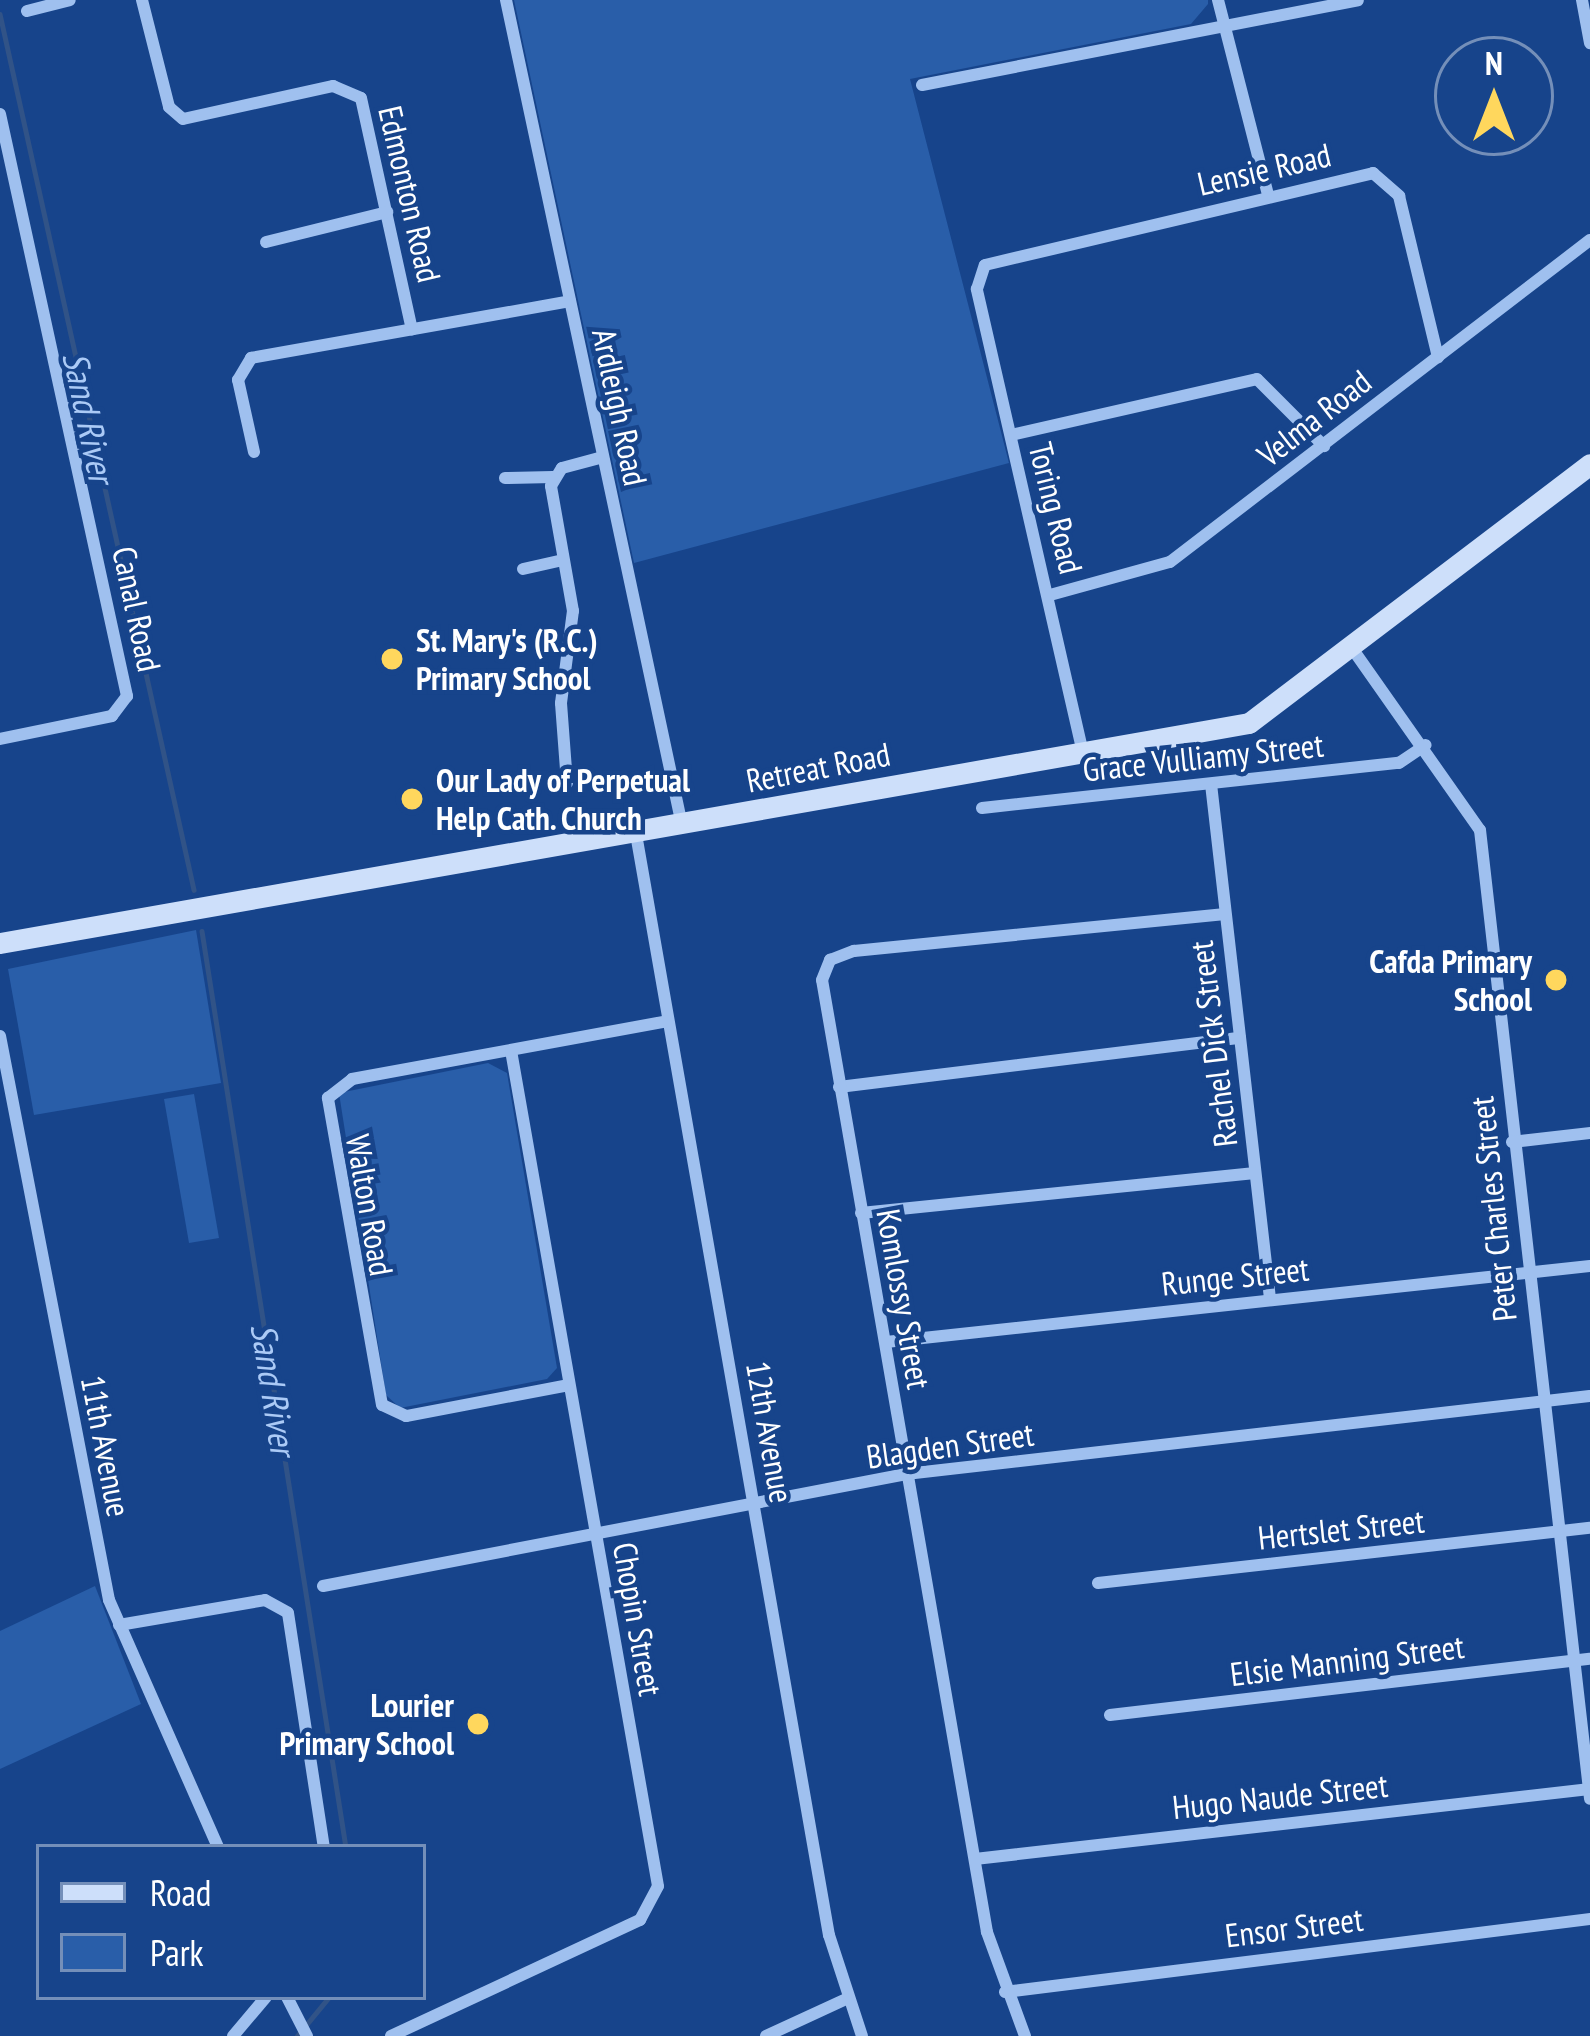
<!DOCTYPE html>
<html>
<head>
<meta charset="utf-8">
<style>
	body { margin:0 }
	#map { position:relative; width:1590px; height:2036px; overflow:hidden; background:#17448b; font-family:"PT Sans Narrow",sans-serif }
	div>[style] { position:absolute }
	.green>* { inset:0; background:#295ea9 }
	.stream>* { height:4.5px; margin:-2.25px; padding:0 2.25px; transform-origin:2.25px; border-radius:2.25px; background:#315387 }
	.street>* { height:12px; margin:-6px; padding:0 6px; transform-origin:6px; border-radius:6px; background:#9fc0ef }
	.secondary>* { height:21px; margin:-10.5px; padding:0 10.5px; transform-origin:10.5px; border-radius:10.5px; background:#cddffa }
	.dots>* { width:33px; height:33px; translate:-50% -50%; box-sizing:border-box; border:6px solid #17448b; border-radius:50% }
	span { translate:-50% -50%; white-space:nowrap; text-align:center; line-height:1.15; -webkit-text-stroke:9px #17448b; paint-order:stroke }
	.street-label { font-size:33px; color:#fff }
	.poi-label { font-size:33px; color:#fff; font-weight:700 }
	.left { translate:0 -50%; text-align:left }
	.right { translate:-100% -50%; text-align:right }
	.water-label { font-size:36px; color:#abcaf6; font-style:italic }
	.legend { position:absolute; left:36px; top:1844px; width:390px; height:156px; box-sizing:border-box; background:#17448b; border:3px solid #748fb9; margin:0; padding:15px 21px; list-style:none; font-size:36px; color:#fff }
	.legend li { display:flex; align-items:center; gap:24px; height:60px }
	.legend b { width:60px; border:3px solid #748fb9 }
	.north { position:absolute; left:1434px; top:36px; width:120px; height:120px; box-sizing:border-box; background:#17448b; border:3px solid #748fb9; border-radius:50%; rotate:0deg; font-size:33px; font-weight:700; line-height:48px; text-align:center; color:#fff }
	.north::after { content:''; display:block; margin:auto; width:42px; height:54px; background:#ffd75d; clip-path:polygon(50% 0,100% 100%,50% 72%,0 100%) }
</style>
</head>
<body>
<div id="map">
	<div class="green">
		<div style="clip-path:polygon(514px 0,1208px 0,1208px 4px,1191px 24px,910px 79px,1009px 463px,634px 563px)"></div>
		<div style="clip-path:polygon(196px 930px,221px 1083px,34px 1115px,8px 969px)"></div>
		<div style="clip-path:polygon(488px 1063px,507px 1073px,557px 1368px,547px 1379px,400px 1408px,386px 1395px,339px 1093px)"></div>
		<div style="clip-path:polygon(194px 1094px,219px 1238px,189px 1243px,164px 1099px)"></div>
		<div style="clip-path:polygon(95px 1586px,141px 1704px,0 1769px,0 1631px)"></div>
	</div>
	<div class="stream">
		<div style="left:0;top:14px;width:897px;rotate:77.51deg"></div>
		<div style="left:202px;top:931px;width:927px;rotate:81.07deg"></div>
		<div style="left:297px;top:2036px;width:50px;rotate:-50.6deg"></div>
	</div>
	<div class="street">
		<div style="left:142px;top:0;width:110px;rotate:75.8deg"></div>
		<div style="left:169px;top:107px;width:18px;rotate:41deg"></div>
		<div style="left:183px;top:119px;width:154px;rotate:-12.4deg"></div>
		<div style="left:333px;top:86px;width:30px;rotate:23deg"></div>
		<div style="left:361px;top:98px;width:237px;rotate:77.6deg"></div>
		<div style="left:506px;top:0;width:844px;rotate:77.96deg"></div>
		<div style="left:1218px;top:0;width:201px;rotate:75.6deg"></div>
		<div style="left:1582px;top:0;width:44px;rotate:79.5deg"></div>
		<div style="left:27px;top:11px;width:44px;rotate:-14.3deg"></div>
		<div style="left:922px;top:85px;width:444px;rotate:-11deg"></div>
		<div style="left:0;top:114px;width:596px;rotate:77.69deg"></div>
		<div style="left:127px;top:696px;width:25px;rotate:127deg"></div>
		<div style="left:112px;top:716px;width:114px;rotate:168.4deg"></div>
		<div style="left:266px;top:242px;width:125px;rotate:-13.9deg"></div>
		<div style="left:1011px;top:435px;width:252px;rotate:-12.8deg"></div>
		<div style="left:1257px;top:379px;width:95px;rotate:45deg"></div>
		<div style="left:254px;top:452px;width:74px;rotate:-102.5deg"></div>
		<div style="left:238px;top:380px;width:26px;rotate:-59deg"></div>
		<div style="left:251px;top:358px;width:324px;rotate:-10.1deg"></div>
		<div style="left:505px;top:478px;width:48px;rotate:-1.2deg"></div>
		<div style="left:523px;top:569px;width:41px;rotate:-12.7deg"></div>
		<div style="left:1050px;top:595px;width:124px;rotate:-15.4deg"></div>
		<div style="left:1170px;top:562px;width:529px;rotate:-37.48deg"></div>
		<div style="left:1354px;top:651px;width:219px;rotate:54.9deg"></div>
		<div style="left:1480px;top:830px;width:975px;rotate:83.52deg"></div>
		<div style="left:1083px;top:753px;width:476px;rotate:-102.9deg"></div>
		<div style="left:977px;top:289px;width:25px;rotate:-72deg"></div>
		<div style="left:985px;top:265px;width:399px;rotate:-13.3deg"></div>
		<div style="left:1373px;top:173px;width:35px;rotate:41deg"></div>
		<div style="left:1399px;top:196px;width:166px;rotate:76.4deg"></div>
		<div style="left:567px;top:783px;width:80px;rotate:-94.3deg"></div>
		<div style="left:561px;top:703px;width:93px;rotate:-82.6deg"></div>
		<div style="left:573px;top:611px;width:127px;rotate:-100deg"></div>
		<div style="left:551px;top:486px;width:21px;rotate:-59deg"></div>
		<div style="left:562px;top:468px;width:42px;rotate:-15deg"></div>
		<div style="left:1211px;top:784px;width:518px;rotate:83.46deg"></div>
		<div style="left:982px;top:808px;width:419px;rotate:-6.2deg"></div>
		<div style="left:1399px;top:763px;width:32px;rotate:-34deg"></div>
		<div style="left:636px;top:834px;width:1118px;rotate:80.06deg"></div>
		<div style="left:829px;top:1935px;width:106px;rotate:71.9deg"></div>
		<div style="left:0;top:1036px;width:574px;rotate:79.06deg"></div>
		<div style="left:109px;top:1600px;width:270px;rotate:66.2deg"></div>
		<div style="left:839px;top:1087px;width:404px;rotate:-7deg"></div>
		<div style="left:1512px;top:1142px;width:79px;rotate:-6.6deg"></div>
		<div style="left:861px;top:1213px;width:396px;rotate:-5.8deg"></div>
		<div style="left:886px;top:1342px;width:708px;rotate:-6.16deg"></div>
		<div style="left:569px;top:1385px;width:166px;rotate:169.2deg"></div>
		<div style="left:406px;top:1416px;width:26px;rotate:-155deg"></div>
		<div style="left:382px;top:1405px;width:312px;rotate:-100deg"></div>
		<div style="left:328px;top:1098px;width:31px;rotate:-38deg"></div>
		<div style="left:352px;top:1079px;width:321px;rotate:-10.4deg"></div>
		<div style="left:1098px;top:1583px;width:495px;rotate:-6.4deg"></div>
		<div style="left:323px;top:1586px;width:594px;rotate:-10.87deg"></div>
		<div style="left:906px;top:1474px;width:688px;rotate:-6.51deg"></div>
		<div style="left:119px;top:1625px;width:148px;rotate:-9.7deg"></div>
		<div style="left:265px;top:1600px;width:26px;rotate:29deg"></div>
		<div style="left:288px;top:1613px;width:237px;rotate:81.3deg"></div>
		<div style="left:1110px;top:1715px;width:483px;rotate:-6.7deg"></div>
		<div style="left:975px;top:1859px;width:619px;rotate:-6.49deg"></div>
		<div style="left:1005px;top:1992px;width:590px;rotate:-7.11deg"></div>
		<div style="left:287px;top:1997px;width:44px;rotate:62.9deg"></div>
		<div style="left:233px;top:2036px;width:51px;rotate:-49.8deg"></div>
		<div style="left:391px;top:2036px;width:275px;rotate:-25deg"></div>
		<div style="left:640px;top:1920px;width:38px;rotate:-62deg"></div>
		<div style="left:658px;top:1886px;width:848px;rotate:-99.98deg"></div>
		<div style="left:766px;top:2036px;width:88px;rotate:-24.8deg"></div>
		<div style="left:1025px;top:2036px;width:111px;rotate:-110.1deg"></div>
		<div style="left:987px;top:1932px;width:966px;rotate:-99.83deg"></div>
		<div style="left:822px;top:980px;width:22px;rotate:-68deg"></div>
		<div style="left:830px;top:960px;width:26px;rotate:-21deg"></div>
		<div style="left:854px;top:951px;width:373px;rotate:-5.7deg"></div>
	</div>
	<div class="secondary">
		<div style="left:0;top:943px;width:1268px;rotate:-9.99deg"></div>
		<div style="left:1249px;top:723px;width:428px;rotate:-37.2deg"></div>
	</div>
	<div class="dots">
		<div style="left:392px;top:659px;background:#ffd75d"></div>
		<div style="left:412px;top:799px;background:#ffd75d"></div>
		<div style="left:1556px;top:980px;background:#ffd75d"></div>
		<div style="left:478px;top:1724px;background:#ffd75d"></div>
	</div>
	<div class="street-label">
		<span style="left:1264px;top:169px;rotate:-13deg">Lensie Road</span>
		<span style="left:410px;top:194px;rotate:77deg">Edmonton Road</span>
		<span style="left:620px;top:407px;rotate:78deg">Ardleigh Road</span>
		<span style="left:1314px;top:418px;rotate:-38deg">Velma Road</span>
		<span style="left:1056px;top:508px;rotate:76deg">Toring Road</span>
		<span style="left:137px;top:609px;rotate:78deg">Canal Road</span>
		<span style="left:1203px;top:757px;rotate:-6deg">Grace Vulliamy Street</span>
		<span style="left:818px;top:767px;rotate:-11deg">Retreat Road</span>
		<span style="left:1213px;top:1044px;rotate:-97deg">Rachel Dick Street</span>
		<span style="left:370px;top:1205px;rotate:80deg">Walton Road</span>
		<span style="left:1493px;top:1209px;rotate:-96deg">Peter Charles Street</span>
		<span style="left:1235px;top:1276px;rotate:-6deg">Runge Street</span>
		<span style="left:904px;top:1299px;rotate:80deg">Komlossy Street</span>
		<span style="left:770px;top:1432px;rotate:80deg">12th Avenue</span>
		<span style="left:950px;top:1445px;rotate:-8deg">Blagden Street</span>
		<span style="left:106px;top:1446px;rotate:79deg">11th Avenue</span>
		<span style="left:1341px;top:1529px;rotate:-6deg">Hertslet Street</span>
		<span style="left:638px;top:1619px;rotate:80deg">Chopin Street</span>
		<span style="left:1347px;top:1660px;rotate:-7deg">Elsie Manning Street</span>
		<span style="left:1280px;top:1796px;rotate:-6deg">Hugo Naude Street</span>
		<span style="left:1294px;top:1927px;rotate:-7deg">Ensor Street</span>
	</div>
	<div class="poi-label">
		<span class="left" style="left:416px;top:659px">St. Mary's (R.C.)<br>Primary School</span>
		<span class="left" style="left:436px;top:799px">Our Lady of Perpetual<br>Help Cath. Church</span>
		<span class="right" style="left:1532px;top:980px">Cafda Primary<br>School</span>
		<span class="right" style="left:454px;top:1724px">Lourier<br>Primary School</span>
	</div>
	<div class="water-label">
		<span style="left:89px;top:417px;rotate:78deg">Sand River</span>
		<span style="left:274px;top:1389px;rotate:81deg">Sand River</span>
	</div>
	<ul class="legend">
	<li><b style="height:15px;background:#cddffa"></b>Road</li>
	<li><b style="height:33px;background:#295ea9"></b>Park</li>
	</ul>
	<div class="north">N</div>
</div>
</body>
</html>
